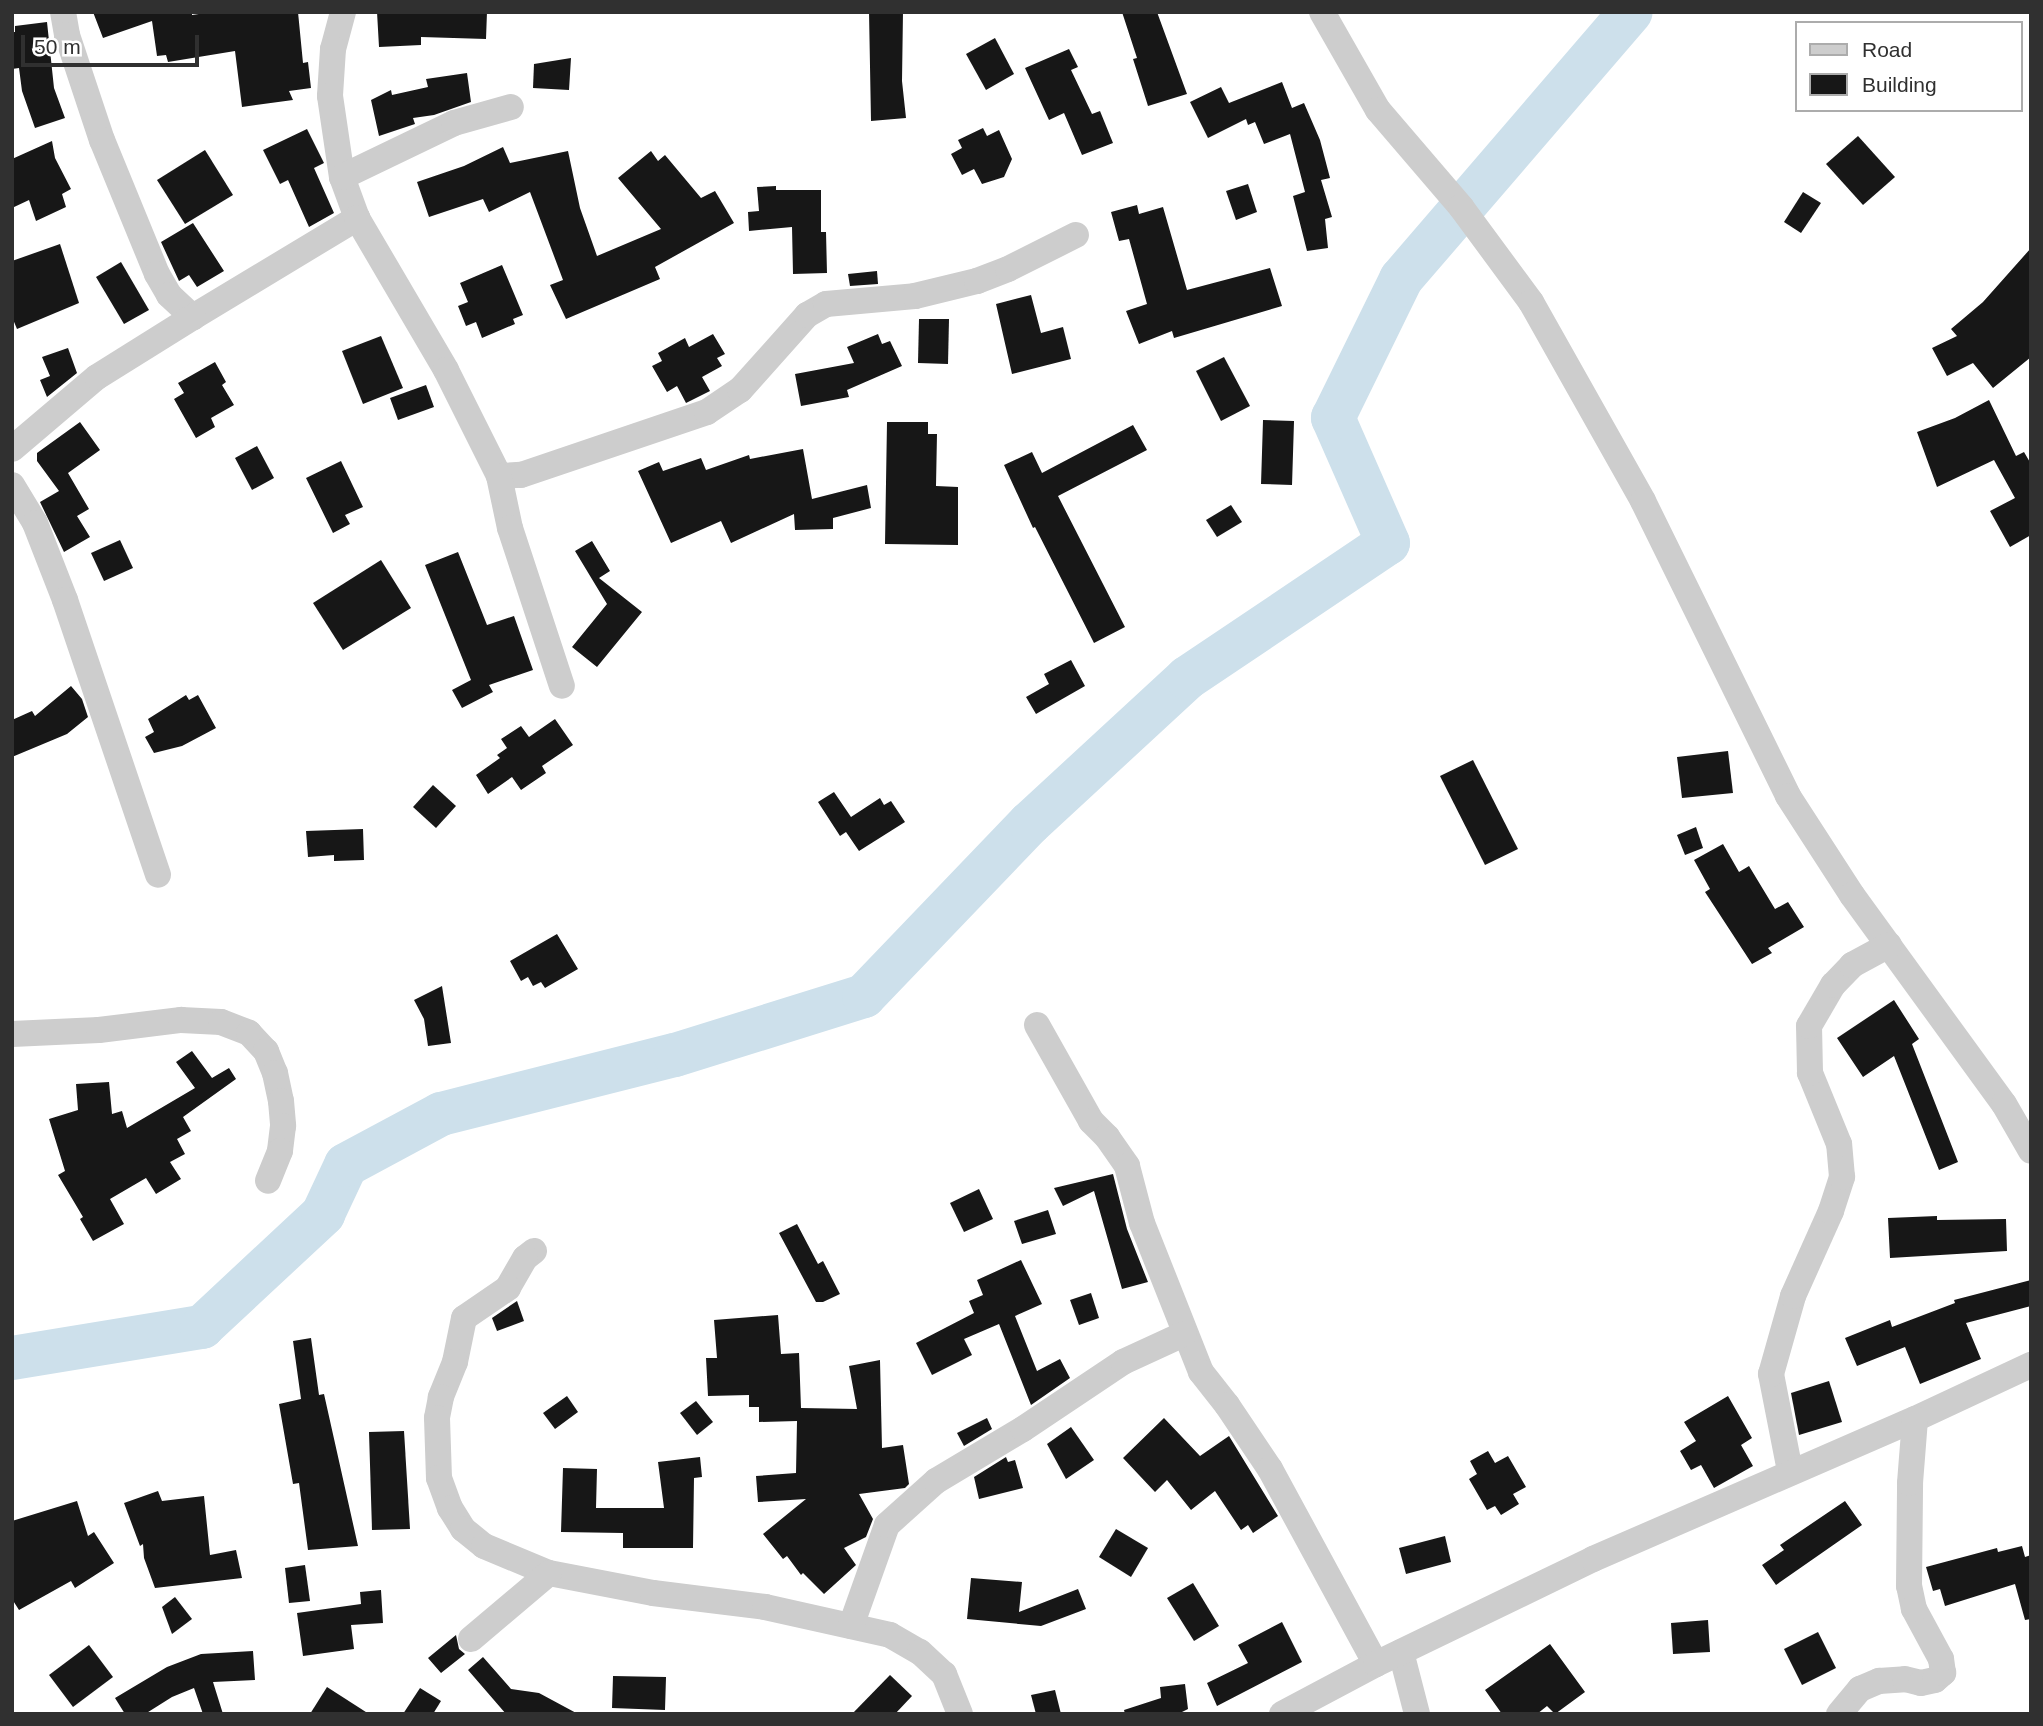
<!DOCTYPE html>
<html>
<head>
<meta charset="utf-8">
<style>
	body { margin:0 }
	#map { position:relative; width:2043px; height:1726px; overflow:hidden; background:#fff; font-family:Helvetica,sans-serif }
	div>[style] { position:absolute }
	.river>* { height:44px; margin:-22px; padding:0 22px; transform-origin:22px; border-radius:22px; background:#cde0eb }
	.building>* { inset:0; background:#171717 }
	.minor>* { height:26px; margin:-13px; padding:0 13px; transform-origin:13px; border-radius:13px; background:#cdcdcd }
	span { translate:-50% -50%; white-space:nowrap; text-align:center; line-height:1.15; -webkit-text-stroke:7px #fff; paint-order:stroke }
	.frame { position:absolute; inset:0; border:14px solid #303030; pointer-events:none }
	.legend { position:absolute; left:1795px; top:21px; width:228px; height:91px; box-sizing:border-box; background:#fff; border:2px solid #acacac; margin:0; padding:9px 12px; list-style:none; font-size:21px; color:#303030 }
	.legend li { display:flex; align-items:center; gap:14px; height:35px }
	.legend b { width:35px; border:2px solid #acacac }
	.scale { position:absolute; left:21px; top:35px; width:178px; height:32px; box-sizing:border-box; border:4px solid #303030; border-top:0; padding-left:9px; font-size:21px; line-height:24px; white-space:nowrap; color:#303030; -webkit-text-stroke:5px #fff; paint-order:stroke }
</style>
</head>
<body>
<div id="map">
	<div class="river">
		<div style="left:12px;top:1358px;width:193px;rotate:-9.3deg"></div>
		<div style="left:202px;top:1327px;width:166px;rotate:-43deg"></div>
		<div style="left:323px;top:1214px;width:54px;rotate:-64.9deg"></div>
		<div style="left:346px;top:1165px;width:108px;rotate:-28.2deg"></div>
		<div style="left:441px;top:1114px;width:241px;rotate:-14.2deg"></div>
		<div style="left:675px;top:1055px;width:198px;rotate:-17.3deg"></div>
		<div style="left:864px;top:996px;width:240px;rotate:-46.2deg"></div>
		<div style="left:1030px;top:823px;width:214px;rotate:-42.7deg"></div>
		<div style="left:1187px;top:678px;width:242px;rotate:-33.9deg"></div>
		<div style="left:1388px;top:543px;width:137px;rotate:-113.7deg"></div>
		<div style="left:1333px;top:418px;width:155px;rotate:-63.9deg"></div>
		<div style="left:1401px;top:279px;width:352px;rotate:-49.3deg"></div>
	</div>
	<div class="building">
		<div style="clip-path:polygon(93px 12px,192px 12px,192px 15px,212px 12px,298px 12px,303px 63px,308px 62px,311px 88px,289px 91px,293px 100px,242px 107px,235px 51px,168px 62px,166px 55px,157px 56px,152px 21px,103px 38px)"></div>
		<div style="clip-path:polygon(377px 12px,487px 12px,486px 39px,421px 37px,421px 45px,379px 47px)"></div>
		<div style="clip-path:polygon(869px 12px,903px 12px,902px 81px,906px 118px,871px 121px)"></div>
		<div style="clip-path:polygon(1122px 12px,1157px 12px,1187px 94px,1148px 106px,1133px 59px,1137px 58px)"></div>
		<div style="clip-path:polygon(47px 22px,54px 88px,65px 118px,35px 128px,22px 91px,19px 68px,12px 69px,12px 32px,15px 32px,15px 26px)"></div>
		<div style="clip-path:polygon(995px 38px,1014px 74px,986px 90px,966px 54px)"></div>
		<div style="clip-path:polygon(1069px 49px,1078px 67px,1071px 70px,1092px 114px,1100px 111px,1113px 143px,1082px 155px,1064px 113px,1049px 120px,1025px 68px)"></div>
		<div style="clip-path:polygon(571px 58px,569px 90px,533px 88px,534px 64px)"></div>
		<div style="clip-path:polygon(467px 73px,471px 102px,434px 115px,413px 118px,415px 124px,379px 136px,371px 100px,391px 90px,392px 95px,428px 87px,426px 79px)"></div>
		<div style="clip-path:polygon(1282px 82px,1292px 108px,1304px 103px,1320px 140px,1330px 178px,1321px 180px,1332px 217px,1325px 219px,1328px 248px,1307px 251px,1293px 196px,1305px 192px,1290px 134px,1264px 144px,1255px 122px,1248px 125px,1246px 119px,1208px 138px,1190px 102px,1221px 87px,1229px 103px)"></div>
		<div style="clip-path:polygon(983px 128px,987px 136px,999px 130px,1012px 159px,1004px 177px,982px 184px,974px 169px,962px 175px,951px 154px,962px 148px,958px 140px)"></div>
		<div style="clip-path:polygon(307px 129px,324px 163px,314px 168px,334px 213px,309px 227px,288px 180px,280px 184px,263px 150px)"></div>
		<div style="clip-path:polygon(1858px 136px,1895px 177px,1863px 205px,1826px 164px)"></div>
		<div style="clip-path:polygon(52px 141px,55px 158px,71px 189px,62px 194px,66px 207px,36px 221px,29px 200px,12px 208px,12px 159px)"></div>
		<div style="clip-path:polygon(503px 147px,510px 163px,568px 151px,580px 208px,597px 256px,661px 229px,618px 178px,651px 151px,658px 161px,665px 155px,701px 198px,715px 191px,734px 223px,655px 267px,660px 279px,566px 319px,550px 285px,563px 280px,530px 192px,489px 212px,483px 199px,429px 217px,417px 182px,464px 166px)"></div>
		<div style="clip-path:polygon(205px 150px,233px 195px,185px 224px,157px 180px)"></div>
		<div style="clip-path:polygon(1248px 184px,1257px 212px,1236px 220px,1226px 191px)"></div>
		<div style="clip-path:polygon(776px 186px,776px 190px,821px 190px,821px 232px,826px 232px,827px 273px,793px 274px,792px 227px,749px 231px,748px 212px,759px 211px,757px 187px)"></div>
		<div style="clip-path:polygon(1803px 192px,1821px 203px,1801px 233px,1784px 222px)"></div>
		<div style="clip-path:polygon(1137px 205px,1139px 214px,1163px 207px,1187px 290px,1270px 268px,1282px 306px,1174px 338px,1172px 331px,1139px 344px,1126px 311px,1147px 304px,1129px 239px,1119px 241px,1111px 212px)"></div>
		<div style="clip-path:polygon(193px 223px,224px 271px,197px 287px,189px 275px,179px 281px,161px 242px)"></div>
		<div style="clip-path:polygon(60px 244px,79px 303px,17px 329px,12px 317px,12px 261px)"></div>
		<div style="clip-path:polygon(2031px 248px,2031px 357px,1993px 388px,1973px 363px,1947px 376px,1932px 348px,1957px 336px,1951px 329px,1983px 302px)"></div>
		<div style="clip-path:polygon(121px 262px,149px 310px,124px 324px,96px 277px)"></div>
		<div style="clip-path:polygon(502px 265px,523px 315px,513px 319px,515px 324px,482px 338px,476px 322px,466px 326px,458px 306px,468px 302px,460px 283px)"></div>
		<div style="clip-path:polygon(877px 271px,878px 284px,850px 286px,848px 274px)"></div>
		<div style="clip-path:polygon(1031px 295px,1041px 333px,1063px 327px,1071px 359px,1012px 374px,996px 304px)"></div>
		<div style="clip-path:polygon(919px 319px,949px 319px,948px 364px,918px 363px)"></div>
		<div style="clip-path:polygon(713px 334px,725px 354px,717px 358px,722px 366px,702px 377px,710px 391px,686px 403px,677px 386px,667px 392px,652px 366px,662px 361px,658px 353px,685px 338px,689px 347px)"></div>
		<div style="clip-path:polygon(878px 334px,882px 344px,890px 341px,902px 366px,847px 390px,849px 397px,801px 406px,795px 374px,854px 363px,847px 347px)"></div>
		<div style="clip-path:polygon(381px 336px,403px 388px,363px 404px,342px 351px)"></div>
		<div style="clip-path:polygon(68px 348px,77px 373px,47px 397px,40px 380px,50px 376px,42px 357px)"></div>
		<div style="clip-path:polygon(1224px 357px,1250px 406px,1221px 421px,1196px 371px)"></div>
		<div style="clip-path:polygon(215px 362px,226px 382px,222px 385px,234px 405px,211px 418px,215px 427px,196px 438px,174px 399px,184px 393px,178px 383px)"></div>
		<div style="clip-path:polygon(426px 385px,434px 407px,398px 420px,390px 398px)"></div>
		<div style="clip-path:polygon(1989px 400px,2016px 456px,2024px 452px,2031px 464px,2031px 535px,2010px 547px,1990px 511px,2015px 498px,1994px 460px,1937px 487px,1917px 432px,1955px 418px)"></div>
		<div style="clip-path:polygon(1263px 420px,1294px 421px,1292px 485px,1261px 484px)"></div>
		<div style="clip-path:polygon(80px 422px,100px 450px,68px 473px,89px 509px,77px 516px,90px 537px,64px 552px,40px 502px,59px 491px,37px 461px,37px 453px)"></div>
		<div style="clip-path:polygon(887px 422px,928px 422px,928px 434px,937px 434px,936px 486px,958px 487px,958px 545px,885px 544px)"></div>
		<div style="clip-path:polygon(1133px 425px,1147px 450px,1058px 496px,1125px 627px,1094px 643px,1035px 527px,1033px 528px,1004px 465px,1032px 452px,1042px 473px)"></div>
		<div style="clip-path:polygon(257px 446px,274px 478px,252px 490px,235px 458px)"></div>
		<div style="clip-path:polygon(803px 449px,812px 499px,867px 485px,871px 508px,833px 518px,833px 529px,795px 530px,794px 514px,731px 543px,721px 521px,671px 543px,638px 471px,659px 462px,663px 471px,701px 458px,706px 470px,749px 455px,750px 459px)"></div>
		<div style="clip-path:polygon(341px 461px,363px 507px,345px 515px,350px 524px,333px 533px,306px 478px)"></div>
		<div style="clip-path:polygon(1231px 505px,1242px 522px,1217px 537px,1206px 520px)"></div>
		<div style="clip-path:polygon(120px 540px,133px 568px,104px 581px,91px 553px)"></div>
		<div style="clip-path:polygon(592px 541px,610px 571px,599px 578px,642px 612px,597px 667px,572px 647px,607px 604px,575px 551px)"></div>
		<div style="clip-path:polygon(458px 552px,487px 625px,514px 616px,533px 670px,489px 685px,493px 692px,462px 708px,452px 690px,471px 680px,425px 565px)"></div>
		<div style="clip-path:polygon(381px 560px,411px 608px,343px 650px,313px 603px)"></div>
		<div style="clip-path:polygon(1071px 660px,1085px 686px,1036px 714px,1026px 697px,1049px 684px,1044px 674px)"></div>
		<div style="clip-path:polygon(71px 686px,82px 699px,88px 717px,67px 734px,12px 757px,12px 720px,32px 711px,35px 716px)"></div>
		<div style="clip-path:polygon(186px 695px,189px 700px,198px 695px,216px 728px,182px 746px,154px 753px,145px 737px,154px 732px,148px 719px)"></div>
		<div style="clip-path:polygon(555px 719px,573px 745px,542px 766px,546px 773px,521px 790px,512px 777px,488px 794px,476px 775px,500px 758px,497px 755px,507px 748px,501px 739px,521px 726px,529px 737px)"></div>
		<div style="clip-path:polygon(1728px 751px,1733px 793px,1682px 798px,1677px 757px)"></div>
		<div style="clip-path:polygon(1473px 760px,1518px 849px,1485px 865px,1440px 776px)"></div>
		<div style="clip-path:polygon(433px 785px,456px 806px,436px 828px,413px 807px)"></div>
		<div style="clip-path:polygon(834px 792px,851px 817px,880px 798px,884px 805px,891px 801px,905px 822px,859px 851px,846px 832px,840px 836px,818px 802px)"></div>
		<div style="clip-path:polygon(1696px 827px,1703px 848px,1685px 855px,1677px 835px)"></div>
		<div style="clip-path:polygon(363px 829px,364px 860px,334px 861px,334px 855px,308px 857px,306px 831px)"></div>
		<div style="clip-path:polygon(1723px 844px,1739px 872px,1749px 866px,1775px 909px,1788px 902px,1804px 927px,1768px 948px,1772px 953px,1752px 964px,1705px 892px,1710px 889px,1694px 860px)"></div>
		<div style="clip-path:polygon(557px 934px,578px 969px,545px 988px,541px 982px,533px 986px,528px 977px,521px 981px,510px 961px)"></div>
		<div style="clip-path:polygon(442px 986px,451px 1043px,428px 1046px,424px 1019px,414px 1000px)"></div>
		<div style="clip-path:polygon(1894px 1000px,1919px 1039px,1912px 1044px,1958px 1162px,1939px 1170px,1894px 1056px,1863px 1077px,1837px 1038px)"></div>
		<div style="clip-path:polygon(192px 1051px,212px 1078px,229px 1068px,236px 1079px,183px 1117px,191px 1131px,177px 1139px,185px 1154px,170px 1162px,181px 1179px,156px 1194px,146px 1178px,110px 1199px,124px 1224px,93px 1241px,80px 1219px,83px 1217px,58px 1175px,65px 1171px,49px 1119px,78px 1110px,76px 1084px,109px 1082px,112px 1114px,122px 1111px,127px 1128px,195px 1088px,176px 1062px)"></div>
		<div style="clip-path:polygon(1113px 1174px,1127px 1229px,1148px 1282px,1122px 1289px,1094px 1191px,1063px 1206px,1054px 1188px)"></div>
		<div style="clip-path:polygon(979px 1189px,993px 1219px,964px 1232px,950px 1203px)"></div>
		<div style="clip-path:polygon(1048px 1210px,1056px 1234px,1022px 1244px,1014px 1221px)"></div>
		<div style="clip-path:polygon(1937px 1216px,1937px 1220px,2006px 1219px,2007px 1251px,1890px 1258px,1888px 1218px)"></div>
		<div style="clip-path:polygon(797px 1224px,818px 1264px,823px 1261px,840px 1294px,823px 1302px,816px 1302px,779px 1233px)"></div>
		<div style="clip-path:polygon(1021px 1260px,1042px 1304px,1015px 1316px,1037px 1371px,1060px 1359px,1070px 1378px,1031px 1405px,999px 1324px,964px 1339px,972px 1355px,932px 1375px,916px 1343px,974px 1313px,969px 1301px,983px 1295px,977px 1280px)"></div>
		<div style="clip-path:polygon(2031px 1280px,2031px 1306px,1966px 1323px,1981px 1359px,1920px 1384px,1905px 1347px,1857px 1366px,1845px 1338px,1890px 1320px,1892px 1327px,1955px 1303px,1954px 1300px)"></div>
		<div style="clip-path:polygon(1091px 1293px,1099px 1318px,1079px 1325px,1070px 1300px)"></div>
		<div style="clip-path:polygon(517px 1301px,524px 1321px,497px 1331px,492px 1318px)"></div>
		<div style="clip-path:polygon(778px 1315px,781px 1354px,799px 1353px,801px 1408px,857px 1409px,849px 1366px,880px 1360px,882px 1448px,903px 1445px,909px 1484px,905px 1488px,859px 1494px,873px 1519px,866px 1537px,844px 1548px,856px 1565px,824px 1594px,803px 1573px,801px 1575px,787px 1556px,783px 1559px,763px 1534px,806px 1499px,758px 1502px,756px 1476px,796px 1473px,797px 1421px,759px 1422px,759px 1407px,749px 1407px,749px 1395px,708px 1396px,706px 1358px,717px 1358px,714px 1320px)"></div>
		<div style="clip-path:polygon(311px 1338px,319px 1395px,324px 1394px,358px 1546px,308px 1550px,299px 1483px,293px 1484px,279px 1404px,301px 1399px,293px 1341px)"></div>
		<div style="clip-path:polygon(1829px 1381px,1842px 1422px,1799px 1435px,1791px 1393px)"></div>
		<div style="clip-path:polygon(567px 1396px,578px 1412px,555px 1429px,543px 1413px)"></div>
		<div style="clip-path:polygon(1728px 1396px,1752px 1438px,1741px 1445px,1753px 1466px,1714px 1488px,1701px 1465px,1691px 1470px,1680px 1451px,1696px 1441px,1684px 1422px)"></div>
		<div style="clip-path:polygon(696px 1401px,713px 1422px,697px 1435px,680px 1413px)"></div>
		<div style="clip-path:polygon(987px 1418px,992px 1429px,964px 1446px,957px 1433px)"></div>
		<div style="clip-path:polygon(1164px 1418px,1200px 1456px,1229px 1436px,1278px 1516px,1253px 1533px,1248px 1525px,1241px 1530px,1215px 1491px,1191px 1510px,1167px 1480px,1155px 1492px,1123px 1458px)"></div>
		<div style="clip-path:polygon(1071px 1427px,1094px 1460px,1066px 1479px,1047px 1444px)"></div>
		<div style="clip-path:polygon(404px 1431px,410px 1529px,372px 1530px,369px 1432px)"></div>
		<div style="clip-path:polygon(1488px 1451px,1495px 1463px,1508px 1456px,1526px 1487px,1513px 1494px,1519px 1504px,1501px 1515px,1495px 1506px,1487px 1510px,1469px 1479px,1477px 1474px,1470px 1461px)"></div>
		<div style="clip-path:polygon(700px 1457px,702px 1477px,694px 1478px,693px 1548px,623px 1548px,623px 1533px,561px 1532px,563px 1468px,597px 1469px,596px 1508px,664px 1508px,658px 1462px)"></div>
		<div style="clip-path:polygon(1006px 1457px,1008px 1462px,1015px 1460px,1023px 1488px,979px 1499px,974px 1477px)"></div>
		<div style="clip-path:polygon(158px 1491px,162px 1501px,204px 1496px,210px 1555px,236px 1550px,242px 1578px,155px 1588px,144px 1558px,143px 1544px,140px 1546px,124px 1503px)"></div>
		<div style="clip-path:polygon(77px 1501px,88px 1536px,94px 1532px,114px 1563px,75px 1588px,71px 1581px,19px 1610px,12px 1599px,12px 1521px)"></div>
		<div style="clip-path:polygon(1845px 1501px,1862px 1525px,1776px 1585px,1762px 1565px,1784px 1550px,1780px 1545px)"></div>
		<div style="clip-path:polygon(1116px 1529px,1148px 1548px,1131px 1577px,1099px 1557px)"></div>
		<div style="clip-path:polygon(1445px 1536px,1451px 1562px,1406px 1574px,1399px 1548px)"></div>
		<div style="clip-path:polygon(2022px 1546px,2025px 1557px,2031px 1555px,2031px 1619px,2025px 1620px,2015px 1584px,1945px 1606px,1940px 1589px,1933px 1591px,1926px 1567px,1997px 1548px,1998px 1552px)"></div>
		<div style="clip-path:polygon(305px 1565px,310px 1601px,289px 1603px,285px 1568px)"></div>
		<div style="clip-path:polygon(971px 1578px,1022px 1582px,1019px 1612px,1078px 1589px,1086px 1609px,1041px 1626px,967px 1619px)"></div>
		<div style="clip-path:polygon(1193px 1583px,1219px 1626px,1194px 1641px,1167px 1598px)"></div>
		<div style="clip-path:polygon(381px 1590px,383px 1623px,351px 1625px,354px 1649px,303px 1656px,297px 1613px,361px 1604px,360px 1592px)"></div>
		<div style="clip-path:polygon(175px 1597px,192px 1619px,172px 1634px,162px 1607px)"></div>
		<div style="clip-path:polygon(1708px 1620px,1710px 1652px,1673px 1654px,1671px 1623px)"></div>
		<div style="clip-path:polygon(1282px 1622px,1302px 1662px,1217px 1706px,1207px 1683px,1248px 1663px,1238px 1645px)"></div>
		<div style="clip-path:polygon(1818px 1632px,1836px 1668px,1802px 1685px,1784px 1649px)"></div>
		<div style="clip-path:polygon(456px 1635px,459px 1649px,465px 1654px,441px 1673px,428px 1658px)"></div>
		<div style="clip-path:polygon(1550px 1644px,1585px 1692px,1555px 1714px,1547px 1706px,1537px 1714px,1502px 1714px,1485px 1690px)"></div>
		<div style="clip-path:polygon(89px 1645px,113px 1677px,73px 1707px,49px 1675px)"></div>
		<div style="clip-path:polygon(253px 1651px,255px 1680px,213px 1682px,223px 1714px,203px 1714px,194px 1688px,172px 1697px,145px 1714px,125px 1714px,115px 1698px,167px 1667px,201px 1654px)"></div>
		<div style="clip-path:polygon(483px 1657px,511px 1689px,539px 1693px,578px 1714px,506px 1714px,468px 1670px)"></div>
		<div style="clip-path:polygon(890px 1675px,912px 1696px,895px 1714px,852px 1714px)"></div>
		<div style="clip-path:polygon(613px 1676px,666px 1677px,665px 1710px,612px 1708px)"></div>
		<div style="clip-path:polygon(1185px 1684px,1188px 1709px,1178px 1714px,1125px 1714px,1124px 1710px,1161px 1698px,1160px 1687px)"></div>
		<div style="clip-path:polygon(327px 1687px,369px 1714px,310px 1714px)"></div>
		<div style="clip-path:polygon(420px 1688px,441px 1701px,433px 1714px,403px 1714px)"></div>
		<div style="clip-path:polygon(1055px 1690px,1061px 1714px,1036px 1714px,1031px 1695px)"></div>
	</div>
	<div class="minor">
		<div style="left:63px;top:12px;width:23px;rotate:80deg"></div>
		<div style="left:67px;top:35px;width:111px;rotate:71.6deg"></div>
		<div style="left:102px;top:140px;width:145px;rotate:67.7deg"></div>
		<div style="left:157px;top:274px;width:24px;rotate:60deg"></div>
		<div style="left:169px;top:295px;width:33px;rotate:43deg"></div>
		<div style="left:193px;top:317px;width:192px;rotate:-31.1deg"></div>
		<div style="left:343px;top:12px;width:38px;rotate:105deg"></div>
		<div style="left:333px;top:49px;width:47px;rotate:93.7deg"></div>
		<div style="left:330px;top:96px;width:82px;rotate:81.6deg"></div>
		<div style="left:342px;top:177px;width:44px;rotate:69.9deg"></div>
		<div style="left:357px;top:218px;width:176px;rotate:59.6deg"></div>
		<div style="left:446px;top:370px;width:119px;rotate:63.4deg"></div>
		<div style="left:499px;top:476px;width:22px;rotate:-3deg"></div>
		<div style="left:521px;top:475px;width:196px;rotate:-18.7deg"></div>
		<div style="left:707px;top:412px;width:40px;rotate:-34deg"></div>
		<div style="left:740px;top:390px;width:101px;rotate:-48.2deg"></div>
		<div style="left:807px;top:315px;width:22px;rotate:-30deg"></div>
		<div style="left:826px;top:304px;width:89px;rotate:-5.1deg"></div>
		<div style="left:915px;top:296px;width:64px;rotate:-13.6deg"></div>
		<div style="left:977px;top:281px;width:33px;rotate:-21deg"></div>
		<div style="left:1008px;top:269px;width:76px;rotate:-26.6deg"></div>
		<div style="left:1322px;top:12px;width:113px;rotate:60.3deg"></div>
		<div style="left:1378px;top:110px;width:128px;rotate:49.4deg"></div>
		<div style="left:1461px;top:207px;width:118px;rotate:53.6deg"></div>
		<div style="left:1531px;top:302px;width:228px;rotate:60.6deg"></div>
		<div style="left:1643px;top:501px;width:329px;rotate:63.8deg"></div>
		<div style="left:1788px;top:796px;width:118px;rotate:57.1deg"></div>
		<div style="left:1852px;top:895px;width:258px;rotate:54deg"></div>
		<div style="left:2004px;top:1104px;width:54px;rotate:60.1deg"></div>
		<div style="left:342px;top:177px;width:124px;rotate:-25.7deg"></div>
		<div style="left:454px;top:123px;width:59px;rotate:-15.7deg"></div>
		<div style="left:12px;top:449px;width:111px;rotate:-40.3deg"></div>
		<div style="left:97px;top:377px;width:113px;rotate:-32deg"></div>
		<div style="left:499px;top:476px;width:53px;rotate:78.1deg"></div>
		<div style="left:510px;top:528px;width:166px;rotate:71.8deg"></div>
		<div style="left:12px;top:485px;width:44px;rotate:58.8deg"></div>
		<div style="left:35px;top:523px;width:83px;rotate:68.7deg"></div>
		<div style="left:65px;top:600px;width:290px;rotate:71.3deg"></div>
		<div style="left:1037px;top:1025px;width:110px;rotate:60.6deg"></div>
		<div style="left:1091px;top:1121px;width:23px;rotate:45deg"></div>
		<div style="left:1107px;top:1137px;width:35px;rotate:55deg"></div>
		<div style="left:1127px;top:1166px;width:59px;rotate:75.3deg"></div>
		<div style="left:1142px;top:1223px;width:160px;rotate:68.4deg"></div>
		<div style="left:1201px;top:1372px;width:42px;rotate:51.8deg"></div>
		<div style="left:1227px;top:1405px;width:77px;rotate:56.1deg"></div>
		<div style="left:1270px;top:1469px;width:222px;rotate:61.5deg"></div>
		<div style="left:12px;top:1034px;width:87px;rotate:-2.6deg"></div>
		<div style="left:99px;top:1030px;width:83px;rotate:-7deg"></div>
		<div style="left:181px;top:1020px;width:40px;rotate:2.9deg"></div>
		<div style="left:221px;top:1022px;width:30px;rotate:21deg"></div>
		<div style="left:249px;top:1033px;width:25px;rotate:47deg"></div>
		<div style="left:266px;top:1051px;width:24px;rotate:68deg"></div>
		<div style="left:275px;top:1073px;width:29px;rotate:78deg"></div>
		<div style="left:281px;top:1101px;width:25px;rotate:85deg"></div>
		<div style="left:283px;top:1126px;width:25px;rotate:97deg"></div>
		<div style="left:280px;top:1151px;width:32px;rotate:112deg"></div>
		<div style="left:534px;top:1251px;width:11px;rotate:142deg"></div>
		<div style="left:525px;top:1258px;width:34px;rotate:120deg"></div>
		<div style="left:508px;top:1288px;width:53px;rotate:145.7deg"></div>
		<div style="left:464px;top:1318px;width:45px;rotate:101.6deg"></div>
		<div style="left:455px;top:1362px;width:38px;rotate:112deg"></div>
		<div style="left:441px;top:1397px;width:21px;rotate:101deg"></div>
		<div style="left:437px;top:1418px;width:60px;rotate:88.1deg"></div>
		<div style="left:439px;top:1478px;width:32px;rotate:70deg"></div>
		<div style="left:450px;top:1508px;width:25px;rotate:58deg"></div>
		<div style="left:463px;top:1529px;width:27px;rotate:39deg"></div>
		<div style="left:484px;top:1546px;width:70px;rotate:22.6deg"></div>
		<div style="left:549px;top:1573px;width:106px;rotate:10.9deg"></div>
		<div style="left:653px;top:1593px;width:113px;rotate:7.1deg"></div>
		<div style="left:765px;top:1607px;width:128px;rotate:12.6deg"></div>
		<div style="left:890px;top:1635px;width:34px;rotate:30deg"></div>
		<div style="left:920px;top:1652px;width:33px;rotate:43deg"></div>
		<div style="left:944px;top:1674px;width:43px;rotate:68.2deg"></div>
		<div style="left:1790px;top:1471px;width:99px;rotate:-101.1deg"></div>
		<div style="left:1771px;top:1374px;width:81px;rotate:-74.2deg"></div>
		<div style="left:1793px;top:1296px;width:93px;rotate:-65.9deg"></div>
		<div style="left:1831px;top:1211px;width:36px;rotate:-72deg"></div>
		<div style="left:1842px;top:1177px;width:33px;rotate:-95deg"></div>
		<div style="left:1839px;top:1144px;width:77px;rotate:-112.2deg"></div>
		<div style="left:1810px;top:1073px;width:47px;rotate:-91.2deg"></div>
		<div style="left:1809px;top:1026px;width:48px;rotate:-59.7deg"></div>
		<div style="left:1833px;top:985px;width:28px;rotate:-46deg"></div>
		<div style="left:1852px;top:965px;width:42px;rotate:-28.4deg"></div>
		<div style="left:851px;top:1626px;width:107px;rotate:-70.4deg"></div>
		<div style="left:887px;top:1525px;width:66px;rotate:-41.9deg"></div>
		<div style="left:936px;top:1481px;width:101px;rotate:-30.9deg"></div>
		<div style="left:1023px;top:1429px;width:120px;rotate:-33.8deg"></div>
		<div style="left:1123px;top:1362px;width:67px;rotate:-24.7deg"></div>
		<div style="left:471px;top:1639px;width:102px;rotate:-40.2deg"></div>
		<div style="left:1401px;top:1652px;width:64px;rotate:75.5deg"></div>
		<div style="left:1282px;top:1714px;width:106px;rotate:-28deg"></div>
		<div style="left:1376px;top:1664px;width:241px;rotate:-25.8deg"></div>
		<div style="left:1593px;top:1559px;width:351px;rotate:-23.5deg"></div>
		<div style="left:1915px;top:1419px;width:128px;rotate:-25deg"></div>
		<div style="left:1839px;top:1714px;width:33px;rotate:-50deg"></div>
		<div style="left:1860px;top:1689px;width:21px;rotate:-23deg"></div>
		<div style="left:1879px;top:1681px;width:26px;rotate:-4deg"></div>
		<div style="left:1905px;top:1679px;width:16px;rotate:14deg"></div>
		<div style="left:1921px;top:1683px;width:14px;rotate:-12deg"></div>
		<div style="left:1935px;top:1680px;width:11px;rotate:-41deg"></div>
		<div style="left:1943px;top:1673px;width:14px;rotate:-98deg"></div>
		<div style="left:1941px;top:1659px;width:57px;rotate:-118.4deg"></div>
		<div style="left:1914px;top:1609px;width:24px;rotate:-102deg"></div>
		<div style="left:1909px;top:1586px;width:103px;rotate:-89.4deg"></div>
		<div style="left:1910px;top:1483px;width:64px;rotate:-85.5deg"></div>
	</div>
	<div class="frame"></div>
	<ul class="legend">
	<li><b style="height:9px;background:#cdcdcd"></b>Road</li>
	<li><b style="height:19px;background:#171717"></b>Building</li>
	</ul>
	<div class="scale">50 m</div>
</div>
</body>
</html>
